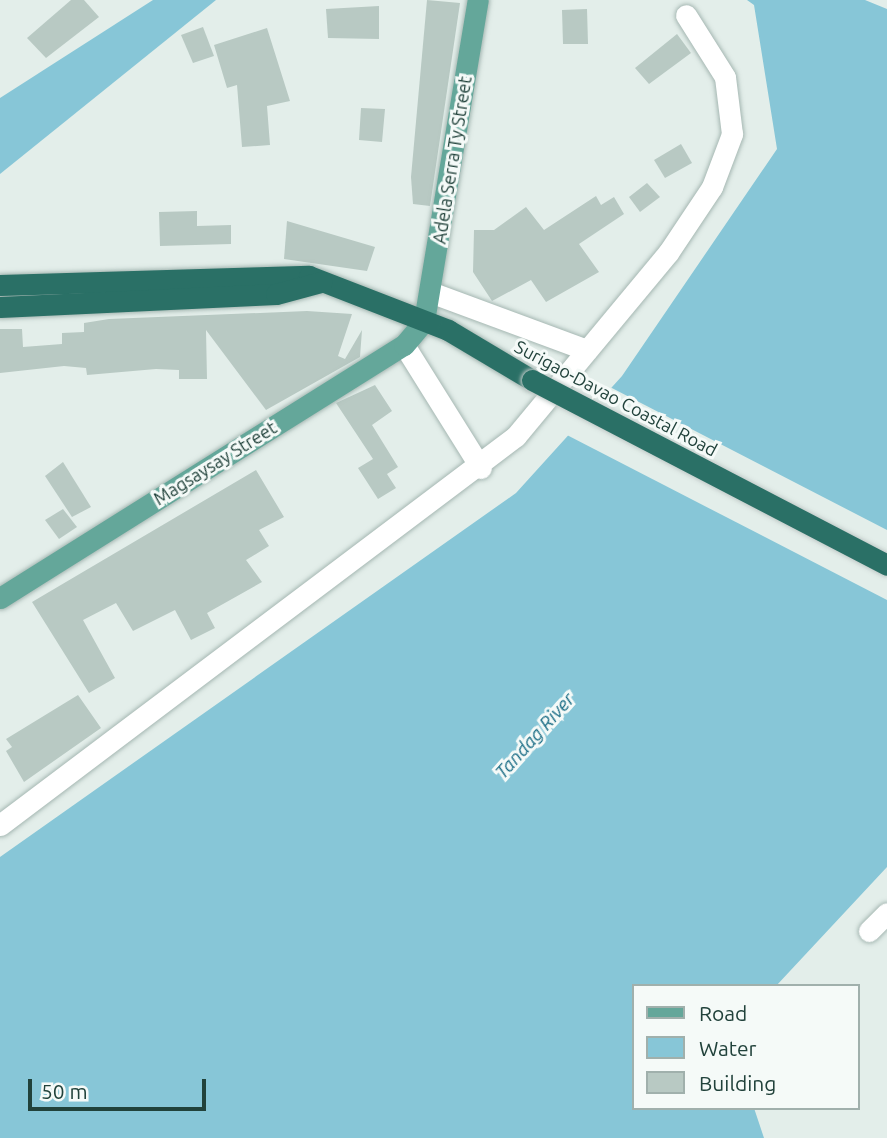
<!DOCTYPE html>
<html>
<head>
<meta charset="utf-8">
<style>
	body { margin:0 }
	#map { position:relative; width:887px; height:1138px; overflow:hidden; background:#e3eeea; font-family:Ubuntu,sans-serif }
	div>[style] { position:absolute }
	.water>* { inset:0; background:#87c6d7 }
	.pier>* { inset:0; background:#e3eeea }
	.building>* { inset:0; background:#b8c9c3 }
	.roads { filter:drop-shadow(0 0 2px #a5b7b2) drop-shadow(0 0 2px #a5b7b2) }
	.minor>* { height:21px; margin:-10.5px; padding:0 10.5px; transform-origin:10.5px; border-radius:10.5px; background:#fff }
	.major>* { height:21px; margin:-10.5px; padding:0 10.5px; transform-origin:10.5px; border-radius:10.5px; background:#64a79a }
	.highway>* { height:21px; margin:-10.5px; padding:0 10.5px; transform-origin:10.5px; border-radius:10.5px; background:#2a7066 }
	.bridges { filter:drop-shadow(0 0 2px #c1cac8) drop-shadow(0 0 2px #c1cac8) }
	.highway-bridge>* { height:21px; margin:-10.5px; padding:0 10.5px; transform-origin:10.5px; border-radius:10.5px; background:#2a7066 }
	span { translate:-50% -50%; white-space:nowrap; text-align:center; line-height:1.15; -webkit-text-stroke:6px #f5faf8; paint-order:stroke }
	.street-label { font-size:18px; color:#21423b }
	.water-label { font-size:19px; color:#166a83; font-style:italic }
	.legend { position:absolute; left:632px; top:984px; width:228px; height:126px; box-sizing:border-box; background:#f5faf8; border:2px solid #a0b0ac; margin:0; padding:9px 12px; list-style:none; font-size:21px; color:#21423b }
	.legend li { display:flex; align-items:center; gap:14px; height:35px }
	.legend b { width:35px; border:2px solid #a0b0ac }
	.scale { position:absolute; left:28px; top:1079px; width:178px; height:32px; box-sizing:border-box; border:4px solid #21423b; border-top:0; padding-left:9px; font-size:21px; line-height:24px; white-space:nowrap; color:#21423b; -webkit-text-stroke:5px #f5faf8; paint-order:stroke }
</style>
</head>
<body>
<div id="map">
	<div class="water">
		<div style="clip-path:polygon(153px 0,216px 0,0 174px,0 98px)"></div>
		<div style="clip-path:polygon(747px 0,865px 0,887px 9px,887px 867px,776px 986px,633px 986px,633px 1108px,754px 1108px,764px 1138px,0 1138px,0 857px,516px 493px,622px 376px,777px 149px,754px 5px)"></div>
	</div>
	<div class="pier">
		<div style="clip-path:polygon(608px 386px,887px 530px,887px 600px,565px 434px)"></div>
	</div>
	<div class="building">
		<div style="clip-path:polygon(71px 0,84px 0,99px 17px,46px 58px,27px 38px)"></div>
		<div style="clip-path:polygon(427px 0,460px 3px,430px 206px,413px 204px,411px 177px)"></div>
		<div style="clip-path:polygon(379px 6px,379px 39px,328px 38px,326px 9px)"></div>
		<div style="clip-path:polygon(587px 9px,588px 44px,563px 44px,562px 10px)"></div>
		<div style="clip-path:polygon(203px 27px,214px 56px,193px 63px,181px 35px)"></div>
		<div style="clip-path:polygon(267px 28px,290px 101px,267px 106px,270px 145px,242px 147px,237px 85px,227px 88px,214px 45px)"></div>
		<div style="clip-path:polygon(677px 34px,691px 53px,649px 84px,635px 68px)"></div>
		<div style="clip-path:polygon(361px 108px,385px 109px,382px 142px,359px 140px)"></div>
		<div style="clip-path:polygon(681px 144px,692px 163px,665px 178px,654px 160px)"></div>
		<div style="clip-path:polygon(647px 183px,660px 197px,640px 212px,629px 197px)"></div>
		<div style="clip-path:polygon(596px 196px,601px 205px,614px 197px,624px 214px,579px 244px,599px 272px,546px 302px,531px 280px,492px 301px,473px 272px,474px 230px,494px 230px,526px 207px,544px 230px)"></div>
		<div style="clip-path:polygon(197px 211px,197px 226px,231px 225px,231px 244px,160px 246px,159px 212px)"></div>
		<div style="clip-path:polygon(287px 221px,375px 247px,367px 271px,284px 259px)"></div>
		<div style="clip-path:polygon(307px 311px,352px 314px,338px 356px,345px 359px,362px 330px,360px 357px,266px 410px,206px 330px,207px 379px,179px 379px,179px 370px,156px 369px,87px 375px,86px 368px,64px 366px,0 373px,0 329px,22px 329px,23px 347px,62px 344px,62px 333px,84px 332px,84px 323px,109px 319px)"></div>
		<div style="clip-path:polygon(375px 385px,392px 411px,372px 425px,398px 467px,387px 474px,396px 488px,378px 499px,358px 468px,373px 459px,336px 403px)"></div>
		<div style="clip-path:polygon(63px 462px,91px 507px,72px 517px,45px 476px)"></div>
		<div style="clip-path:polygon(256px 470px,284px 517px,259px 530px,269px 546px,246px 560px,262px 582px,207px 613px,215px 628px,191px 640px,175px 610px,133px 631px,116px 603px,83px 620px,115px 678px,89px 693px,32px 602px)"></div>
		<div style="clip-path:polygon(63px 509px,77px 527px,59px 539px,45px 520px)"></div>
		<div style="clip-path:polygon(78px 695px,101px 728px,24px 782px,6px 751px,12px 747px,6px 739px)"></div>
	</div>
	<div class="roads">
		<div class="minor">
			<div style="left:430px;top:292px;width:167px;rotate:20.3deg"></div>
			<div style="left:404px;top:345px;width:145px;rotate:58deg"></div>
			<div style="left:0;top:825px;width:646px;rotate:-37.01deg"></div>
			<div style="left:516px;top:436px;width:238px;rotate:-50.3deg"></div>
			<div style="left:668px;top:253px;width:79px;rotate:-56.3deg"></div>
			<div style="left:712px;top:187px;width:57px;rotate:-69.3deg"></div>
			<div style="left:732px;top:134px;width:57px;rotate:-97deg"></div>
			<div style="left:725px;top:77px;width:73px;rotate:-122.2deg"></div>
			<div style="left:869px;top:931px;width:25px;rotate:-45deg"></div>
		</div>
		<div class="major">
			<div style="left:0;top:598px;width:477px;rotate:-32.1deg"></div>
			<div style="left:404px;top:345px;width:31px;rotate:-50deg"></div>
			<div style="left:424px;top:321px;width:326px;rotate:-80.5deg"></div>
		</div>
		<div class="highway">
			<div style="left:0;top:285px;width:309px;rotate:-1.7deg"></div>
			<div style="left:309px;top:276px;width:149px;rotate:21.2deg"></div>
			<div style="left:448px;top:330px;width:98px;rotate:30.8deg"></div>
			<div style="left:0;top:307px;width:276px;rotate:-2.7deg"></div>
			<div style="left:276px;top:294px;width:47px;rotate:-14.9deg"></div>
		</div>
	</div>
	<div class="bridges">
		<div class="highway-bridge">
			<div style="left:532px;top:380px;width:400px;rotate:27.5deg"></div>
		</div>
	</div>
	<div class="street-label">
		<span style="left:452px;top:160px;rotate:-81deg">Adela Serra Ty Street</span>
		<span style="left:616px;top:398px;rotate:28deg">Surigao-Davao Coastal Road</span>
		<span style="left:215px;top:463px;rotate:-32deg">Magsaysay Street</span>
	</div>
	<div class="water-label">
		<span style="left:535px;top:736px;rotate:-48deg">Tandag River</span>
	</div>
	<ul class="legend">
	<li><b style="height:9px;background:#64a79a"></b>Road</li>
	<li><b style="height:19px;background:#87c6d7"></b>Water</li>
	<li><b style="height:19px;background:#b8c9c3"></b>Building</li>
	</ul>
	<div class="scale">50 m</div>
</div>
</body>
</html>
